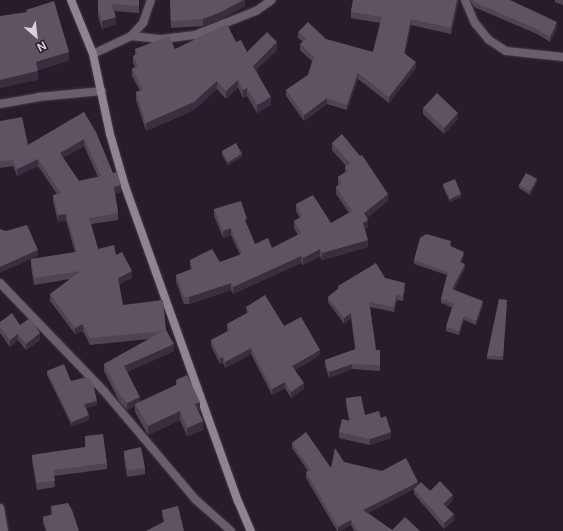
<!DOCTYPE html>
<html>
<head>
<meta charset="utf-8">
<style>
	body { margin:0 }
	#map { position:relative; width:563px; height:531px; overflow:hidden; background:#281c2b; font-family:Inter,sans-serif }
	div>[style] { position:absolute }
	.roads { filter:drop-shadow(0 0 1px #443947) drop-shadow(0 0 1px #443947) }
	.minor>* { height:8px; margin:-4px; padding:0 4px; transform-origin:4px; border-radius:4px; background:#676068 }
	.secondary>* { height:8px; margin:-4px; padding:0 4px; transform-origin:4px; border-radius:4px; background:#8f8491 }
	.wall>* { inset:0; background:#504453 }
	.shaded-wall>* { inset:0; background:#3a2d3d }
	.building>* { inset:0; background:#5f5362 }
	span { translate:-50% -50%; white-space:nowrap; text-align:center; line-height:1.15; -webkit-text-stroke:3px #281c2b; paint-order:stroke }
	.north { position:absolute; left:16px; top:16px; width:40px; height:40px; -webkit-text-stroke:3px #281c2b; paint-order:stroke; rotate:152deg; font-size:11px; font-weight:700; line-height:16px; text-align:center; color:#dad1db }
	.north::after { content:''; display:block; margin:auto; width:14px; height:18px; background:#dad1db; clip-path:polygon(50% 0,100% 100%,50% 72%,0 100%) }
</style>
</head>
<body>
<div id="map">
	<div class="roads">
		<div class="minor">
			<div style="left:465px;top:0;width:25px;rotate:67deg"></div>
			<div style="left:475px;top:23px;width:22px;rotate:51deg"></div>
			<div style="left:489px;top:40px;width:20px;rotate:33deg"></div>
			<div style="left:506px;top:51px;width:57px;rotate:6deg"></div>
			<div style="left:131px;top:36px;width:31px;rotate:6deg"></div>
			<div style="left:162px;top:39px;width:33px;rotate:-7deg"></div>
			<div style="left:195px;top:35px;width:66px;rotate:-21.5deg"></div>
			<div style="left:256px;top:11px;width:19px;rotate:-35deg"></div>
			<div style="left:93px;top:54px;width:42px;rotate:-25.3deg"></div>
			<div style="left:131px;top:36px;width:18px;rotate:-47deg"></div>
			<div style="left:143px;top:23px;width:24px;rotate:-71deg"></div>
			<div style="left:0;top:104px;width:39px;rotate:-10deg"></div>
			<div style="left:38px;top:97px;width:64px;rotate:-5.4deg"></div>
			<div style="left:0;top:283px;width:149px;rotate:46.1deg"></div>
			<div style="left:103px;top:390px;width:143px;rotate:49.8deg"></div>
			<div style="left:195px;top:499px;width:48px;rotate:41.6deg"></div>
			<div style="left:0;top:508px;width:23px;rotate:80deg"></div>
		</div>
		<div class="secondary">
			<div style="left:71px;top:0;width:58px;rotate:67.8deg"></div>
			<div style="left:93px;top:54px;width:82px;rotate:78deg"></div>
			<div style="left:110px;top:134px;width:54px;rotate:73.9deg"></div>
			<div style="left:125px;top:186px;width:335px;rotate:70.3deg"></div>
			<div style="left:238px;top:501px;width:33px;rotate:67deg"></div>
		</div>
	</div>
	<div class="wall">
		<div style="clip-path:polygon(98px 0,139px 0,139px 13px,114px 11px,116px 24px,102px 29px,98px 16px)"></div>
		<div style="clip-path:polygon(170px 0,245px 0,245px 6px,221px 19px,203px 26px,171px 28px)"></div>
		<div style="clip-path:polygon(353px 0,459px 0,451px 34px,411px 25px,405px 54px,416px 68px,389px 103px,358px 79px,347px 110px,327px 104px,304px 121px,286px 96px,286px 90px,308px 75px,312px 61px,300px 50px,300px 44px,303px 42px,298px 38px,298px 32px,373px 52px,380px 23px,351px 18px,351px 12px)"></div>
		<div style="clip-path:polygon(470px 0,510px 0,557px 28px,550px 42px,537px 34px,474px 7px)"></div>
		<div style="clip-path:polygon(555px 0,563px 0,563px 5px,555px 2px)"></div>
		<div style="clip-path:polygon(236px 42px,247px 52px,277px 50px,256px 70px,271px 105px,257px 113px,247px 96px,243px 98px,238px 87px,226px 99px,217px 89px,194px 110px,146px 131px,136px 100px,136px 92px,140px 91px,132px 76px,132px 69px,135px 67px,133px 63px,133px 56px,135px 55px,135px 49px,175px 49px)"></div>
		<div style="clip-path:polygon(423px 108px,458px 119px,444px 134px,423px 114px)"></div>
		<div style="clip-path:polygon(evenodd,84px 112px,121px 192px,115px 193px,118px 213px,118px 220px,91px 224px,98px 249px,116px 255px,132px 278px,119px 284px,123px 305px,166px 330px,174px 351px,127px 372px,140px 402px,176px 385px,176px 380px,200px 411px,198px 411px,203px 430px,187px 436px,180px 420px,148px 435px,135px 412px,135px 406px,127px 410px,119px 401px,104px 371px,104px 364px,149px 339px,90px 345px,83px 331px,75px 334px,50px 301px,50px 294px,70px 279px,34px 285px,31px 266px,31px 259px,75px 252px,66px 220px,58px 222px,53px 201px,53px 195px,57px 194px,38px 166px,17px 176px,13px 166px,0 168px,0 121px,28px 145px,84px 112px,84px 146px,98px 177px,79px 181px,63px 158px,84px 146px)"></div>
		<div style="clip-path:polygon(332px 143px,388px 201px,367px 218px,368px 227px,365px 229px,368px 247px,322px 260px,320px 256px,303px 265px,301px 263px,233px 294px,231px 290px,189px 304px,184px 304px,176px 282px,176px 275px,191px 269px,190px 267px,190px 260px,220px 262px,240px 255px,231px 235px,223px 238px,214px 216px,214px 209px,247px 225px,255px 244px,272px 248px,298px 235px,294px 228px,294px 221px,300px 218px,296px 211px,296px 204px,331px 223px,349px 213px,336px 194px,336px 187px,338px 185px,338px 177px,345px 172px,345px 167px,346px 166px,332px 150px)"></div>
		<div style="clip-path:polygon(222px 151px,242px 157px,228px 165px,222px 155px)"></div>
		<div style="clip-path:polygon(537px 182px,530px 195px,519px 188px,519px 185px)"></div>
		<div style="clip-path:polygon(443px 184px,461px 197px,450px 202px,443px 187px)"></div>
		<div style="clip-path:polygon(451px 245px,451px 246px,464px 256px,461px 262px,465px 268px,454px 290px,483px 305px,476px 325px,464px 320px,459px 335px,446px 331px,446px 327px,452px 307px,447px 306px,447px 303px,446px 305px,441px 303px,441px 299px,447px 275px,414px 264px,414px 260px)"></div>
		<div style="clip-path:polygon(385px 278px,405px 288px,403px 301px,397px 300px,394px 312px,370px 307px,376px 350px,380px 350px,380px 371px,352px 369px,329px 378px,325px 366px,325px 360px,355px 349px,351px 318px,344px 324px,328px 302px,328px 297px,338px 289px,338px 286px)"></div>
		<div style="clip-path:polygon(507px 303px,503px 360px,487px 359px,487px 356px)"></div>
		<div style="clip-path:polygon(246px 307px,284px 326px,320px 355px,295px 370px,304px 389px,291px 398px,285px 388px,272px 395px,251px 354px,225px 368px,223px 363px,220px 364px,211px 346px,211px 340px,228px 331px,227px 330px,227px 324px,247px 313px)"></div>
		<div style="clip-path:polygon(0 322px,20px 325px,40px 340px,26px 350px,18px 340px,10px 347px,0 333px)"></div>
		<div style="clip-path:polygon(47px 371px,71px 381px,97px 405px,86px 408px,89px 420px,72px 426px,47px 375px)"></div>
		<div style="clip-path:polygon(346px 398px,365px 415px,381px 418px,391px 438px,370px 445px,339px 438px,339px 432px,349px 420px,346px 405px)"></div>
		<div style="clip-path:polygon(85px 436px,107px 463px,107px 469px,54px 476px,55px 487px,37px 490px,32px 461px,32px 455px,85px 447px)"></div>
		<div style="clip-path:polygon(292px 443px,331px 468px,344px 462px,418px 485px,453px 500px,446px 507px,454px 520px,444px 529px,414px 494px,414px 489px,368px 513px,392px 530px,420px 531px,354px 531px,351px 525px,340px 531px,337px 531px,306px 478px,306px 472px,308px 471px,292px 448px)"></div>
		<div style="clip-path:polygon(124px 451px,145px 468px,145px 474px,127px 477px,124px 457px)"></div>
		<div style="clip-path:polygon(51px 506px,79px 531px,46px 531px,43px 523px,43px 517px,51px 515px)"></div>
		<div style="clip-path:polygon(162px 510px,184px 531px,164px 522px,162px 516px)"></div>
	</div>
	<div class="shaded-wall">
		<div style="clip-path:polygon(243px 0,245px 0,245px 6px,221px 19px,203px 26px,203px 19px)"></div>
		<div style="clip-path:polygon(457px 0,459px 0,451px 34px,451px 28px)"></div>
		<div style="clip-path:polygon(116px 17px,116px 24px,102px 29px,102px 21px)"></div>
		<div style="clip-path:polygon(411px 19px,411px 25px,404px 59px,404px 53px)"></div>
		<div style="clip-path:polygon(557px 22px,557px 28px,550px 42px,550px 37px)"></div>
		<div style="clip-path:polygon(277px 42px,277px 50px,253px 73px,253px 66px)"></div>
		<div style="clip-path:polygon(69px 52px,69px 61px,36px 71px,36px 62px)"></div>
		<div style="clip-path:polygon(416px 62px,416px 68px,389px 103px,389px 97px)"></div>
		<div style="clip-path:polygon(38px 71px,38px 80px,0 88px,0 80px)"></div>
		<div style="clip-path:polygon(358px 73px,358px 79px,347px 110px,347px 105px)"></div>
		<div style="clip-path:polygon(238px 80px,238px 87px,226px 99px,226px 91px)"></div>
		<div style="clip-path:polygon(217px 81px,217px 89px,194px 110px,146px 131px,146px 123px)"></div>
		<div style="clip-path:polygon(247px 88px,247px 96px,243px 98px,243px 90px)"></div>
		<div style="clip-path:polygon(271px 97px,271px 105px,257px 113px,257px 105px)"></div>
		<div style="clip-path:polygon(327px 98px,327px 104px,304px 121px,304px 115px)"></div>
		<div style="clip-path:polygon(458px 113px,458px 119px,444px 134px,444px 128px)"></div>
		<div style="clip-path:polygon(84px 139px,84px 146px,60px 160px,60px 153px)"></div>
		<div style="clip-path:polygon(242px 154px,242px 157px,228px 165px,228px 162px)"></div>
		<div style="clip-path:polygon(38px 159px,38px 166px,17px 176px,17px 169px)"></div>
		<div style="clip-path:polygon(537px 179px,537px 182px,530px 195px,530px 191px)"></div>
		<div style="clip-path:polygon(121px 185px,121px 192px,114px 194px,114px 187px)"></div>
		<div style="clip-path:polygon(388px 194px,388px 201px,364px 220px,364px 213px)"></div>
		<div style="clip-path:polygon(461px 194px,461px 197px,450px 202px,450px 199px)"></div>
		<div style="clip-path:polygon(66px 214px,66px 220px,58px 222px,58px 215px)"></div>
		<div style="clip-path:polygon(368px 220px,368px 227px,363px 230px,363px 223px)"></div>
		<div style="clip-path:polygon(231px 228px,231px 235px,223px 238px,223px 231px)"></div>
		<div style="clip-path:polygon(368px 240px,368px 247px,322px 260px,322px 253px)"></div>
		<div style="clip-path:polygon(320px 249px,320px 256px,303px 265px,303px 258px)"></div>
		<div style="clip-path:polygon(38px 250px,38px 256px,0 273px,0 267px)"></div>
		<div style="clip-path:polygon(464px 252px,464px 256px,460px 265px,460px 262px)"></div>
		<div style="clip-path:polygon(301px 256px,301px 263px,233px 294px,233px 287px)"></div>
		<div style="clip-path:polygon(465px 264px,465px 268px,452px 293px,452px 289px)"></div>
		<div style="clip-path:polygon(132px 271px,132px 278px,118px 285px,118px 278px)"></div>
		<div style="clip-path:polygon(231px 283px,231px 290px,189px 304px,189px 297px)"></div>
		<div style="clip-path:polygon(405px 283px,405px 288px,403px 301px,403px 296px)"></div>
		<div style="clip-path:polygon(397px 294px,397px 300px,394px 312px,394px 307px)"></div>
		<div style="clip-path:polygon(483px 301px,483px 305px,476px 325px,476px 321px)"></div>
		<div style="clip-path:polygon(351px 313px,351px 318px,344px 324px,344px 318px)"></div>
		<div style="clip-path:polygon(464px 316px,464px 320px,459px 335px,459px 331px)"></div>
		<div style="clip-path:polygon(83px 324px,83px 331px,75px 334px,75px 328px)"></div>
		<div style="clip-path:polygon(40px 333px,40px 340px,26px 350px,26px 344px)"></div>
		<div style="clip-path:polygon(18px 334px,18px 340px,10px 347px,10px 340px)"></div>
		<div style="clip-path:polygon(174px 344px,174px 351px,124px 373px,124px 366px)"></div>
		<div style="clip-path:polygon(251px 348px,251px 354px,225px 368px,225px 362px)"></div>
		<div style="clip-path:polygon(320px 350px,320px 355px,292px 372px,292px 366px)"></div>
		<div style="clip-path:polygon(223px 357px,223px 363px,220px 364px,220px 358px)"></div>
		<div style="clip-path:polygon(352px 364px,352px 369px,329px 378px,329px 372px)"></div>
		<div style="clip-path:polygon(285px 382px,285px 388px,272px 395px,272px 389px)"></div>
		<div style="clip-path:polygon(304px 383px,304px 389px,291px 398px,291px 392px)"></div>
		<div style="clip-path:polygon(140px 397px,140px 404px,135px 404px,135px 406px,127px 410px,127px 403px)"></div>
		<div style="clip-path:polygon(97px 401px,97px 405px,84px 409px,84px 404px)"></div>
		<div style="clip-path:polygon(200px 402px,200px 411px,195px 413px,195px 404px)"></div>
		<div style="clip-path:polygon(180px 411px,180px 420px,148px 435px,148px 426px)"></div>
		<div style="clip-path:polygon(89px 415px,89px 420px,72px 426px,72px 422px)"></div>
		<div style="clip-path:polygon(203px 421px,203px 430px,187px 436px,187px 428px)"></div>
		<div style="clip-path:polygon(391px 432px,391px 438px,370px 445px,370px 439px)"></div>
		<div style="clip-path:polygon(418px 482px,418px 487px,363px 516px,363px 510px)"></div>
		<div style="clip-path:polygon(453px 495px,453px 500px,443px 509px,443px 504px)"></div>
		<div style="clip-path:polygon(454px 514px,454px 520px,444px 529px,444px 523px)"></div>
		<div style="clip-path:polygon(351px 520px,351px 525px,340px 531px,338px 531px,338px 527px)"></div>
	</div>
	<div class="building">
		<div style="clip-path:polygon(98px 0,139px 0,139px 6px,111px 4px,116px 17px,102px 21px,98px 9px)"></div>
		<div style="clip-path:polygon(170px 0,243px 0,221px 12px,203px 19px,171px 21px)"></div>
		<div style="clip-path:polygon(353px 0,457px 0,451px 28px,411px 19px,404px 53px,416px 62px,389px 97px,358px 73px,347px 105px,327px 98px,304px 115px,286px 90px,308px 75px,314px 57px,300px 44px,306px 39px,298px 32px,308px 22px,326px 39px,373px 52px,382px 17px,351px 12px)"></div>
		<div style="clip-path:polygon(473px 0,510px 0,557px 22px,550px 37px,537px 29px,474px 2px)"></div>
		<div style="clip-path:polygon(54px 1px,69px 52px,36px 62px,38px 71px,0 80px,0 16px,27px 12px,26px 10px)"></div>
		<div style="clip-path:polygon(227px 24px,236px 42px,241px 40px,247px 52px,267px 32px,277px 42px,253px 66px,271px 97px,257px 105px,247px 88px,243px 90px,238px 80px,226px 91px,217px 81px,194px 102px,146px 123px,136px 92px,143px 90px,132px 69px,138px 66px,133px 56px,137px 54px,135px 49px,169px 36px,175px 49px)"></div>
		<div style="clip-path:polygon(437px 93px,458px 113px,444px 128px,423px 108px)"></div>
		<div style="clip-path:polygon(evenodd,84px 112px,96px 132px,113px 173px,117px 172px,121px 185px,114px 187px,118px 213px,89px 218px,98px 249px,114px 245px,116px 255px,122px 252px,132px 271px,118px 278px,123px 305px,163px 300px,166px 330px,174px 344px,124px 366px,140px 397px,127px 403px,119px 394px,104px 364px,163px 331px,90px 338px,83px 324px,75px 328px,50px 294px,81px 271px,34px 278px,31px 259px,77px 252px,66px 214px,58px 215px,53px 195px,61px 193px,38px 159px,17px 169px,13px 160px,0 161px,0 121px,22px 117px,28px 145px,84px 112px,84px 139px,101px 176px,79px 181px,60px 153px,84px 139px)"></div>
		<div style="clip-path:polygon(342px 134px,360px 156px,362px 155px,388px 194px,364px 213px,368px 220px,363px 223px,368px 240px,322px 253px,320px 249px,303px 258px,301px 256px,233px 287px,231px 283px,189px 297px,184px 297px,176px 275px,193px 269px,190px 260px,212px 249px,220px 262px,242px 254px,231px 228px,223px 231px,214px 209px,241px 201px,247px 219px,245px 220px,255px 244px,268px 238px,272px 248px,301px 233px,294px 221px,302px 216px,296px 204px,313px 195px,331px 223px,352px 211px,336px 187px,342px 183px,338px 177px,348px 171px,345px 167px,350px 163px,332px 143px)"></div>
		<div style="clip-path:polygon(236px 143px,242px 154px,228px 162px,222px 151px)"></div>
		<div style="clip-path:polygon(526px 173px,537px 179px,530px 191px,519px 185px)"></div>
		<div style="clip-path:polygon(455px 179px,461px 194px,450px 199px,443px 184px)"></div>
		<div style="clip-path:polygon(27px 225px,38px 250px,0 267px,0 229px,6px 231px)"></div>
		<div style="clip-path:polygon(426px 234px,451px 241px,450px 246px,464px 252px,460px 262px,465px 264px,452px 289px,483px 301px,476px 321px,464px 316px,459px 331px,446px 327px,454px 303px,447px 302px,448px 298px,446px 301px,441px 299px,448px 272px,414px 260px,420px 238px)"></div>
		<div style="clip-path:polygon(376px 263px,385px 278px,405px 283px,403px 296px,397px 294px,394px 307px,369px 302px,376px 350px,380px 350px,380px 365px,352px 364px,329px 372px,325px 360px,356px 349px,351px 313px,344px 318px,328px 297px,339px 288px,338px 286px)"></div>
		<div style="clip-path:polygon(265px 295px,284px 326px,301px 317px,320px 350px,292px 366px,304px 383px,291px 392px,285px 382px,272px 389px,251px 348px,225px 362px,223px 357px,220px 358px,211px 340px,230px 330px,227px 324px,249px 312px,246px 307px)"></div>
		<div style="clip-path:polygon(499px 299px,507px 300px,503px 356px,487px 356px)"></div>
		<div style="clip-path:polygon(12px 313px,20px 325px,30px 318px,40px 333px,26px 344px,18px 334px,10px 340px,0 327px,0 322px)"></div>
		<div style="clip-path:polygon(64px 364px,71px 381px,87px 377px,93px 383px,97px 401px,84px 404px,89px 415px,72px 422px,47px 371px)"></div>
		<div style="clip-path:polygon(187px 375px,200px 402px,195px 404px,203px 421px,187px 428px,180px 411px,148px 426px,135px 404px,178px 384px,176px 380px)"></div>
		<div style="clip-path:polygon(361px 396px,365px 415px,379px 411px,381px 418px,386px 416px,391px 432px,370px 439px,339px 432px,342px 419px,350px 421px,346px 398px)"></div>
		<div style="clip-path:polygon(306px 432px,331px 468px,335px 448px,344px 462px,382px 471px,406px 458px,418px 482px,363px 510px,392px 530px,405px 517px,420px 531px,358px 531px,351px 520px,338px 527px,306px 472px,311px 470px,292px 443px)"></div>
		<div style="clip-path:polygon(103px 434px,107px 463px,53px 470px,55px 481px,37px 483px,32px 455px,86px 447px,85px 436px)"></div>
		<div style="clip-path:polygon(141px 447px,145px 468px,127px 470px,124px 451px)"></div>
		<div style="clip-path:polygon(440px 481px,453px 495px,443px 504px,454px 514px,444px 523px,414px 489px,421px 482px,430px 491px)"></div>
		<div style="clip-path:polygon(68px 503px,72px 510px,79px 531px,47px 531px,43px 517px,53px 514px,51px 506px)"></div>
		<div style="clip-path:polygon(178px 506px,184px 531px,146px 531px,165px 521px,162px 510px)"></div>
	</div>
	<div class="north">N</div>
</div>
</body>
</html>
